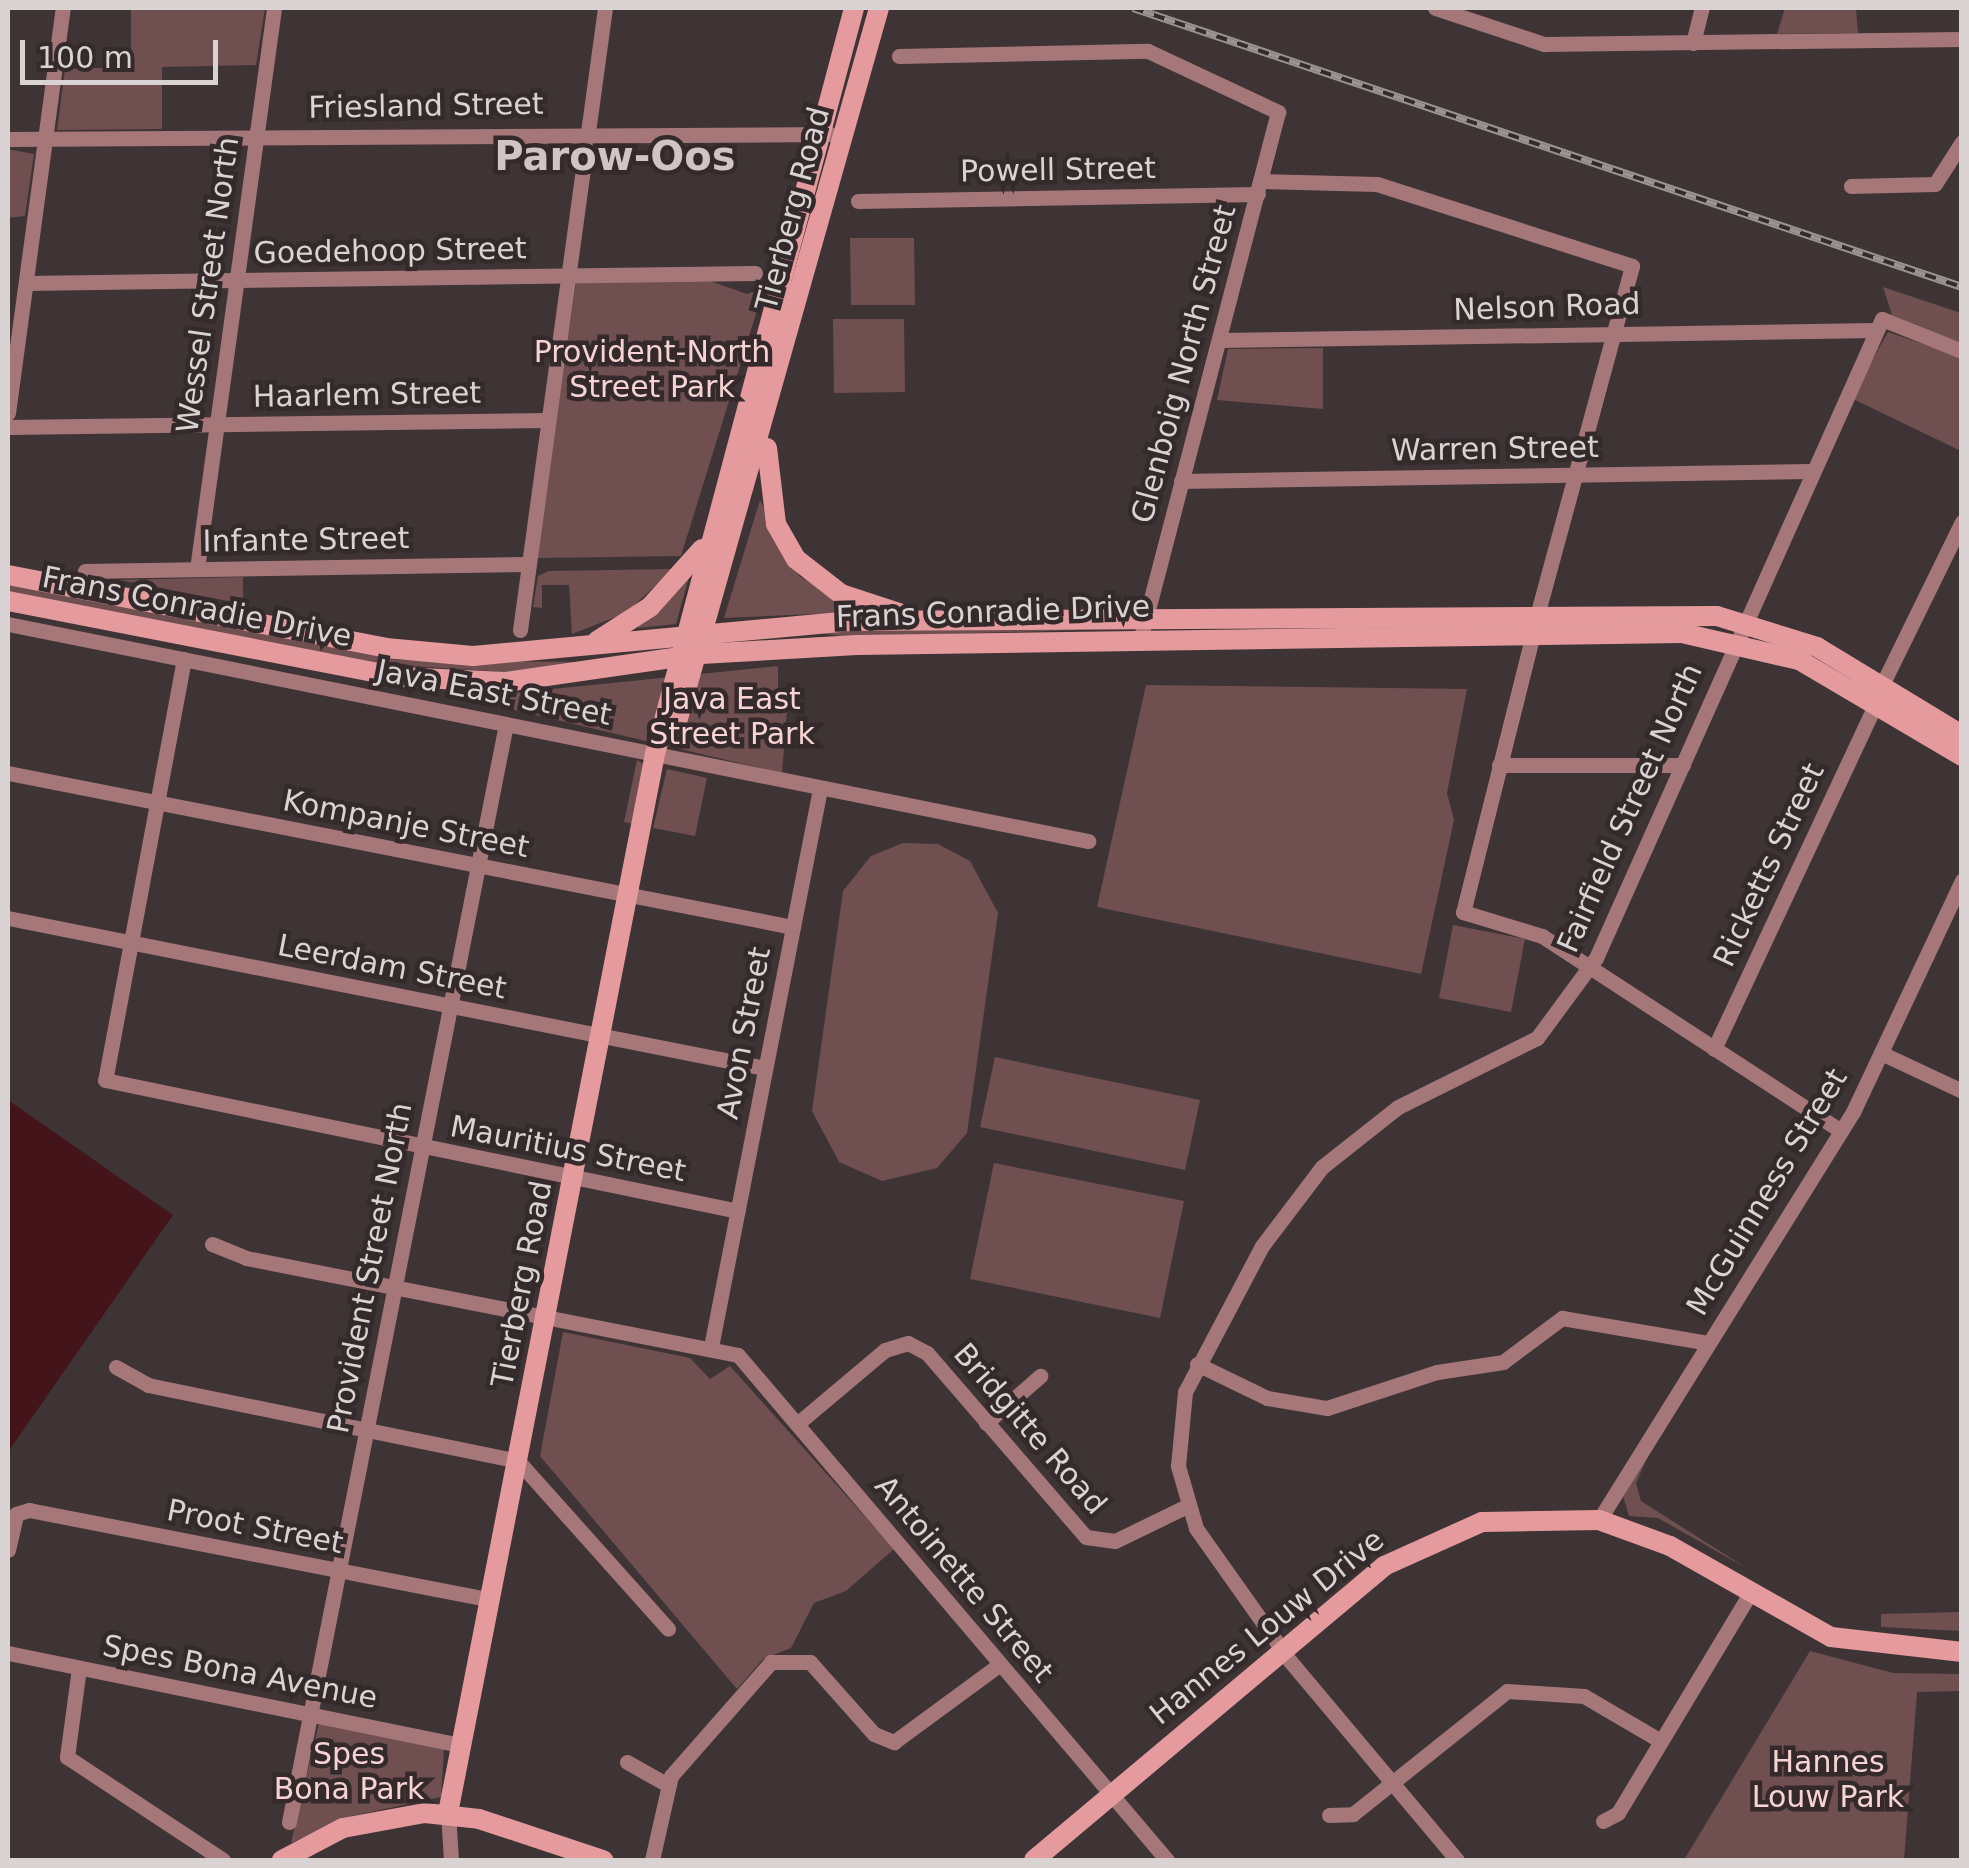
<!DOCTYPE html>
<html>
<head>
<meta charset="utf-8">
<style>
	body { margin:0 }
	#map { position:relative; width:1969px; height:1868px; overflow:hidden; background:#3e3435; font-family:"DejaVu Sans",sans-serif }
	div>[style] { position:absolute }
	.green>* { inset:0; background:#704f50 }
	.water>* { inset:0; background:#43151a }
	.street>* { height:15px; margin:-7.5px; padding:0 7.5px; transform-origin:7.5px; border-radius:7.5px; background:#a67779 }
	.secondary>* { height:20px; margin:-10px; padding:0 10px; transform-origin:10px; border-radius:10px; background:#e59b9d }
	.rail>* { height:8px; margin-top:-4px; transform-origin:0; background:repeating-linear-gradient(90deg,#342a2b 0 11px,#9b9393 0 22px); box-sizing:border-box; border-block:2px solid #9b9393 }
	span { translate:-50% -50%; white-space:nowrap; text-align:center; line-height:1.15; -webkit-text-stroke:9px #342a2b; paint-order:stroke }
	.street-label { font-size:30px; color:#d9d3d3 }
	.park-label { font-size:30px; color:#f7d3d3 }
	.district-label { font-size:40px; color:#d0c4c4; font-weight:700 }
	.frame { position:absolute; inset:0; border:10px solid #d9d3d3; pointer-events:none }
	.scale { position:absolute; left:20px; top:40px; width:198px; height:45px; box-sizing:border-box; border:5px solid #d9d3d3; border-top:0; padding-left:12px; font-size:30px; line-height:35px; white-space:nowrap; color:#d9d3d3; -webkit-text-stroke:8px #342a2b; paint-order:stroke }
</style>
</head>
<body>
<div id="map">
	<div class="green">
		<div style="clip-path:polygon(131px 8px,265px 8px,256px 65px,162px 67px,162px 129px,57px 130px,65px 69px,131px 67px)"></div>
		<div style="clip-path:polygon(1785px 8px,1856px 8px,1858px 33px,1777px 34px)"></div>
		<div style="clip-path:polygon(8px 149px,34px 154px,25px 216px,8px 218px)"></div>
		<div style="clip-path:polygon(850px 238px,914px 238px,915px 305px,851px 305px)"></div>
		<div style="clip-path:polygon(707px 280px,747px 294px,764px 288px,681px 556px,537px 558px,576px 283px)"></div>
		<div style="clip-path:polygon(1883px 287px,1961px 313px,1961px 345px,1892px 315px)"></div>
		<div style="clip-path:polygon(833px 319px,904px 319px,905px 392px,834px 393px)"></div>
		<div style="clip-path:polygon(1888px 332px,1961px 357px,1961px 451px,1851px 398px)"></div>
		<div style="clip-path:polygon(1323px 348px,1323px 409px,1217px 400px,1228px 349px)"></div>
		<div style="clip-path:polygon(760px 500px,799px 576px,862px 612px,724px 618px)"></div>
		<div style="clip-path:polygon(673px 569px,626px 613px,572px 634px,569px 585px,542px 585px,542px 608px,533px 607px,538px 576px,549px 571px)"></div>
		<div style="clip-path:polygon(690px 573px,676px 624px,638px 628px,639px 625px)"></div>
		<div style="clip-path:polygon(243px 577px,243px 604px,120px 580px)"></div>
		<div style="clip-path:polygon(8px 584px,399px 660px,580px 662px,506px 672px,378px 664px,8px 592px)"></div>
		<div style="clip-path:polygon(1079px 630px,848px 637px,805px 631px,1077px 629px)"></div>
		<div style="clip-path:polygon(778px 666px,778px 707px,787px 709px,782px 773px,463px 698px)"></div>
		<div style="clip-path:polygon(1146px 685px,1467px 689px,1447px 793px,1454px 820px,1421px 974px,1097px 907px)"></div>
		<div style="clip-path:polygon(637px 760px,644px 764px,634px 824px,624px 822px)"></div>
		<div style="clip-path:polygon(667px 769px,707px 778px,695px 836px,653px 828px)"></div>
		<div style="clip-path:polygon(903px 843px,938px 844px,970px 861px,998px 913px,967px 1133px,937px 1168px,882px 1181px,839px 1162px,812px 1111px,843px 891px,871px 856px)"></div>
		<div style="clip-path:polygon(1453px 925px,1525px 939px,1511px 1012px,1439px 998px)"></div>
		<div style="clip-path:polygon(995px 1057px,1200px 1100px,1185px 1170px,980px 1127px)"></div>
		<div style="clip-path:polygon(994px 1163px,1184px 1201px,1160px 1318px,970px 1279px)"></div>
		<div style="clip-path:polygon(563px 1332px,690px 1358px,710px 1379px,730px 1366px,894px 1549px,846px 1591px,814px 1603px,791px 1648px,763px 1659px,737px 1689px,540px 1456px)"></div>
		<div style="clip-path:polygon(1652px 1447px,1636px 1483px,1641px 1501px,1748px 1569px,1658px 1518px,1629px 1516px,1623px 1496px)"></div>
		<div style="clip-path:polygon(1961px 1612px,1961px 1631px,1881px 1627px,1881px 1614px)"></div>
		<div style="clip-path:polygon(1810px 1651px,1893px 1673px,1961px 1674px,1961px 1691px,1917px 1692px,1904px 1860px,1684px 1860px)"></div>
		<div style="clip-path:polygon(319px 1723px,444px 1749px,441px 1797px,352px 1816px,291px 1843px)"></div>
	</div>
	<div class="water">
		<div style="clip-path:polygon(8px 1100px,173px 1215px,8px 1452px)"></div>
	</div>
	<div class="street">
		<div style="left:1435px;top:8px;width:115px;rotate:18.3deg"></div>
		<div style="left:1544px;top:44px;width:418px;rotate:-0.7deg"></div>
		<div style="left:1693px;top:43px;width:36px;rotate:-76deg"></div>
		<div style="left:899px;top:56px;width:249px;rotate:-1.2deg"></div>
		<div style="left:1148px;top:51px;width:144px;rotate:25.1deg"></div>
		<div style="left:1278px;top:112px;width:543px;rotate:104.63deg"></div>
		<div style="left:8px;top:139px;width:822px;rotate:-0.35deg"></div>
		<div style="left:1262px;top:181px;width:115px;rotate:1.5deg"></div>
		<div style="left:1377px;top:184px;width:268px;rotate:17.8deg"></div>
		<div style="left:1632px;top:266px;width:360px;rotate:105.2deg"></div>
		<div style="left:1851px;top:186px;width:84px;rotate:-1.4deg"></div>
		<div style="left:1935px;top:184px;width:50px;rotate:-57.3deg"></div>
		<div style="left:858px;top:201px;width:400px;rotate:-1deg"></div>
		<div style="left:26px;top:283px;width:729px;rotate:-0.79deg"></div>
		<div style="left:1219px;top:340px;width:658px;rotate:-0.87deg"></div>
		<div style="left:8px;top:413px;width:409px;rotate:-82.3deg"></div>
		<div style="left:8px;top:427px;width:540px;rotate:-0.74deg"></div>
		<div style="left:1181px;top:481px;width:629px;rotate:-0.91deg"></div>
		<div style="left:197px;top:569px;width:566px;rotate:-82.18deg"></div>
		<div style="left:85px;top:571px;width:443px;rotate:-0.9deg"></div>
		<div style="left:8px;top:624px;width:1102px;rotate:11.36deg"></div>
		<div style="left:520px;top:630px;width:628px;rotate:-82.22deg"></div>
		<div style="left:1534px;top:630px;width:291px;rotate:104.1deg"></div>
		<div style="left:1463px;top:912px;width:83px;rotate:16.9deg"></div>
		<div style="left:1542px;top:936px;width:357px;rotate:33.1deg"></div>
		<div style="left:184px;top:659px;width:428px;rotate:100.6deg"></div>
		<div style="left:105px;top:1080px;width:646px;rotate:11.69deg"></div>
		<div style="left:1882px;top:685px;width:182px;rotate:-63.9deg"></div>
		<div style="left:1499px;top:765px;width:184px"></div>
		<div style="left:8px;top:773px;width:800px;rotate:11.1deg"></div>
		<div style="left:8px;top:918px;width:772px;rotate:11.21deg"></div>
		<div style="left:1714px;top:1049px;width:380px;rotate:-64.9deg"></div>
		<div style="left:1881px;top:1053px;width:89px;rotate:25.1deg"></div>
		<div style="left:212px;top:1244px;width:37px;rotate:22deg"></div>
		<div style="left:246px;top:1258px;width:501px;rotate:11.15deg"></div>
		<div style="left:738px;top:1355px;width:663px;rotate:49.65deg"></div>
		<div style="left:711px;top:1347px;width:569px;rotate:-78.95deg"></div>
		<div style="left:1197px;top:1364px;width:78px;rotate:25.9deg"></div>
		<div style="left:1267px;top:1398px;width:61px;rotate:9.5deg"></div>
		<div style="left:1327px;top:1408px;width:116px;rotate:-18.1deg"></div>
		<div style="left:1437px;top:1372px;width:67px;rotate:-8.6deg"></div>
		<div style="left:1503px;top:1362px;width:74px;rotate:-36.7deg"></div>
		<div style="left:1562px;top:1318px;width:148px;rotate:9.7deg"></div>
		<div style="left:116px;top:1367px;width:37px;rotate:29deg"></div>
		<div style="left:148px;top:1385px;width:378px;rotate:11.6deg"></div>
		<div style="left:518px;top:1461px;width:225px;rotate:48.2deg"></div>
		<div style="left:986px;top:1423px;width:72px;rotate:-41deg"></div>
		<div style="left:797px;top:1424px;width:115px;rotate:-40.1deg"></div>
		<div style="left:885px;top:1350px;width:24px;rotate:-17deg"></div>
		<div style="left:908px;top:1343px;width:21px;rotate:28deg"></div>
		<div style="left:927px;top:1353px;width:243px;rotate:49.2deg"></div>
		<div style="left:1086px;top:1537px;width:29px;rotate:8deg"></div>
		<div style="left:1115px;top:1541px;width:80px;rotate:-25.9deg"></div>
		<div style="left:1599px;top:1520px;width:481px;rotate:-58.1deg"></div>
		<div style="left:1853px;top:1112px;width:256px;rotate:-64.8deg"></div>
		<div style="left:8px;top:1550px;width:37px;rotate:-77deg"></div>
		<div style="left:16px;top:1514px;width:14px;rotate:-17deg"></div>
		<div style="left:29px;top:1510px;width:470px;rotate:11deg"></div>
		<div style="left:8px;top:1653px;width:462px;rotate:11.5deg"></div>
		<div style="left:79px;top:1668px;width:90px;rotate:97.7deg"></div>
		<div style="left:67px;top:1757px;width:187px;rotate:33.4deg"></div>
		<div style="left:627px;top:1762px;width:47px;rotate:29.3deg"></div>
		<div style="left:448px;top:1813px;width:47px;rotate:86.3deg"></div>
		<div style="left:1329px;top:1815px;width:24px;rotate:-2deg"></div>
		<div style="left:1353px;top:1814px;width:197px;rotate:-38.6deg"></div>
		<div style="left:1507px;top:1691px;width:77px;rotate:3.7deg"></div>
		<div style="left:1584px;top:1696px;width:87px;rotate:30.4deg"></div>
		<div style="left:1603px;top:1821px;width:17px;rotate:-28deg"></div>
		<div style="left:1618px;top:1813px;width:254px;rotate:-59deg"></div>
		<div style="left:289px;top:1822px;width:1119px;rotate:-78.82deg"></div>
		<div style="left:652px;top:1860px;width:86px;rotate:-77.3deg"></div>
		<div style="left:671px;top:1776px;width:152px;rotate:-48.7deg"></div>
		<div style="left:771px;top:1662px;width:39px"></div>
		<div style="left:810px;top:1662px;width:96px;rotate:48.4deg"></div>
		<div style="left:874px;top:1734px;width:22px;rotate:22deg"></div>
		<div style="left:894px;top:1742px;width:130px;rotate:-36.3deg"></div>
		<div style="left:1457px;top:1860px;width:260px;rotate:-130deg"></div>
		<div style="left:1290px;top:1661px;width:163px;rotate:-125.3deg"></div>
		<div style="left:1196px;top:1528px;width:65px;rotate:-106.2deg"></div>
		<div style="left:1178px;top:1466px;width:74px;rotate:-84.6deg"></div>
		<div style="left:1185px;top:1392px;width:165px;rotate:-62.2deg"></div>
		<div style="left:1262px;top:1246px;width:99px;rotate:-52.8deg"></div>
		<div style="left:1322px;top:1167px;width:97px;rotate:-38.3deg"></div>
		<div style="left:1398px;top:1107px;width:155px;rotate:-26.4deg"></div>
		<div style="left:1537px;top:1038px;width:99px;rotate:-53.6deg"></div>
		<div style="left:1596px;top:958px;width:700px;rotate:-65.89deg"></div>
		<div style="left:1882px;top:319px;width:86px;rotate:21.8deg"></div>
	</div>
	<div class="secondary">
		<div style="left:767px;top:448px;width:77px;rotate:83.2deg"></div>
		<div style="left:776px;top:524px;width:40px;rotate:60.3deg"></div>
		<div style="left:796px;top:559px;width:57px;rotate:37.9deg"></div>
		<div style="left:841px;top:594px;width:61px;rotate:18.1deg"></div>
		<div style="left:8px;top:575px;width:385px;rotate:10.9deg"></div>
		<div style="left:386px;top:648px;width:87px;rotate:5.3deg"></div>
		<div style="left:473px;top:656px;width:377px;rotate:-5.3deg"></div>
		<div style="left:848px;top:621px;width:869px;rotate:-0.33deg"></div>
		<div style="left:1717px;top:616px;width:105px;rotate:17.2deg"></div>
		<div style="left:1817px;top:647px;width:170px;rotate:31.3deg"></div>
		<div style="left:8px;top:601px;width:398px;rotate:11deg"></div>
		<div style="left:399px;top:677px;width:107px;rotate:2.7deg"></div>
		<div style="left:506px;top:682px;width:197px;rotate:-8.2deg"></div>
		<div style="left:701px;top:654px;width:156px;rotate:-3.3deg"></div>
		<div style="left:857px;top:645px;width:825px;rotate:-0.83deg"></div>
		<div style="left:1682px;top:633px;width:120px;rotate:13deg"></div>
		<div style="left:1799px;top:660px;width:189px;rotate:30.5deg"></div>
		<div style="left:597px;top:641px;width:63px;rotate:-32.7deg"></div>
		<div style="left:650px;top:607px;width:78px;rotate:-48.1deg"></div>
		<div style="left:673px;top:736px;width:757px;rotate:-74.2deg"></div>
		<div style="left:448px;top:1813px;width:1079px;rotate:-78.94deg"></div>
		<div style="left:655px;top:754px;width:772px;rotate:-75.06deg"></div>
		<div style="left:282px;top:1860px;width:69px;rotate:-27.7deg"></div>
		<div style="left:343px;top:1828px;width:83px;rotate:-10.4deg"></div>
		<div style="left:425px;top:1813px;width:54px;rotate:6.3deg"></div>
		<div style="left:479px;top:1819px;width:131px;rotate:18.3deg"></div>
		<div style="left:1034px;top:1860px;width:457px;rotate:-40deg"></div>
		<div style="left:1384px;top:1566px;width:107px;rotate:-24.2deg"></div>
		<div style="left:1482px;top:1522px;width:117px;rotate:-1deg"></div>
		<div style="left:1599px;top:1520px;width:76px;rotate:20.1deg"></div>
		<div style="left:1670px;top:1546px;width:185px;rotate:29.5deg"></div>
		<div style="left:1831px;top:1637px;width:132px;rotate:6.5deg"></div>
	</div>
	<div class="rail">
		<div style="left:1133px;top:8px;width:875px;rotate:18.6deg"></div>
	</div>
	<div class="street-label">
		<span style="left:426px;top:106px;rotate:-1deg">Friesland Street</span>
		<span style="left:1058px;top:170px;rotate:-1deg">Powell Street</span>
		<span style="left:793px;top:209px;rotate:-75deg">Tierberg Road</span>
		<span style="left:390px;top:251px;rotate:-1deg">Goedehoop Street</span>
		<span style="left:208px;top:285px;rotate:-82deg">Wessel Street North</span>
		<span style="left:1547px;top:307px;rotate:-2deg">Nelson Road</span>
		<span style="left:1184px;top:364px;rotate:-75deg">Glenboig North Street</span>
		<span style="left:367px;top:395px;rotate:-1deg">Haarlem Street</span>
		<span style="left:1495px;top:449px;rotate:-1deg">Warren Street</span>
		<span style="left:306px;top:540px;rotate:-1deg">Infante Street</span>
		<span style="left:197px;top:607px;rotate:11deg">Frans Conradie Drive</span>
		<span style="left:993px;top:612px;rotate:-2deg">Frans Conradie Drive</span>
		<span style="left:494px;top:693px;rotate:11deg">Java East Street</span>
		<span style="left:1630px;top:808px;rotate:-66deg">Fairfield Street North</span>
		<span style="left:406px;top:824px;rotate:11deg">Kompanje Street</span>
		<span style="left:1769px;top:865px;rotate:-65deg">Ricketts Street</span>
		<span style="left:392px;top:967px;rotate:11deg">Leerdam Street</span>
		<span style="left:744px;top:1033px;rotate:-79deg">Avon Street</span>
		<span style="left:568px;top:1149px;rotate:11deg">Mauritius Street</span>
		<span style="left:1767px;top:1192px;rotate:-59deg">McGuinness Street</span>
		<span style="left:370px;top:1268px;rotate:-79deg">Provident Street North</span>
		<span style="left:522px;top:1284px;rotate:-79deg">Tierberg Road</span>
		<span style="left:1030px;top:1429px;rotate:49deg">Bridgitte Road</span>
		<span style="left:255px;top:1527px;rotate:11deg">Proot Street</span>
		<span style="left:964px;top:1579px;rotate:50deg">Antoinette Street</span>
		<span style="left:1267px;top:1627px;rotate:-39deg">Hannes Louw Drive</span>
		<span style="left:240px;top:1672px;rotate:11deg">Spes Bona Avenue</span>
	</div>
	<div class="park-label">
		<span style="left:652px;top:369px">Provident-North<br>Street Park</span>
		<span style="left:732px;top:716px">Java East<br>Street Park</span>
		<span style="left:349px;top:1771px">Spes<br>Bona Park</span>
		<span style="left:1828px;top:1779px">Hannes<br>Louw Park</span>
	</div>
	<div class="district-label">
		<span style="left:615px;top:156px">Parow-Oos</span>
	</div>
	<div class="frame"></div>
	<div class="scale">100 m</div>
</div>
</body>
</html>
